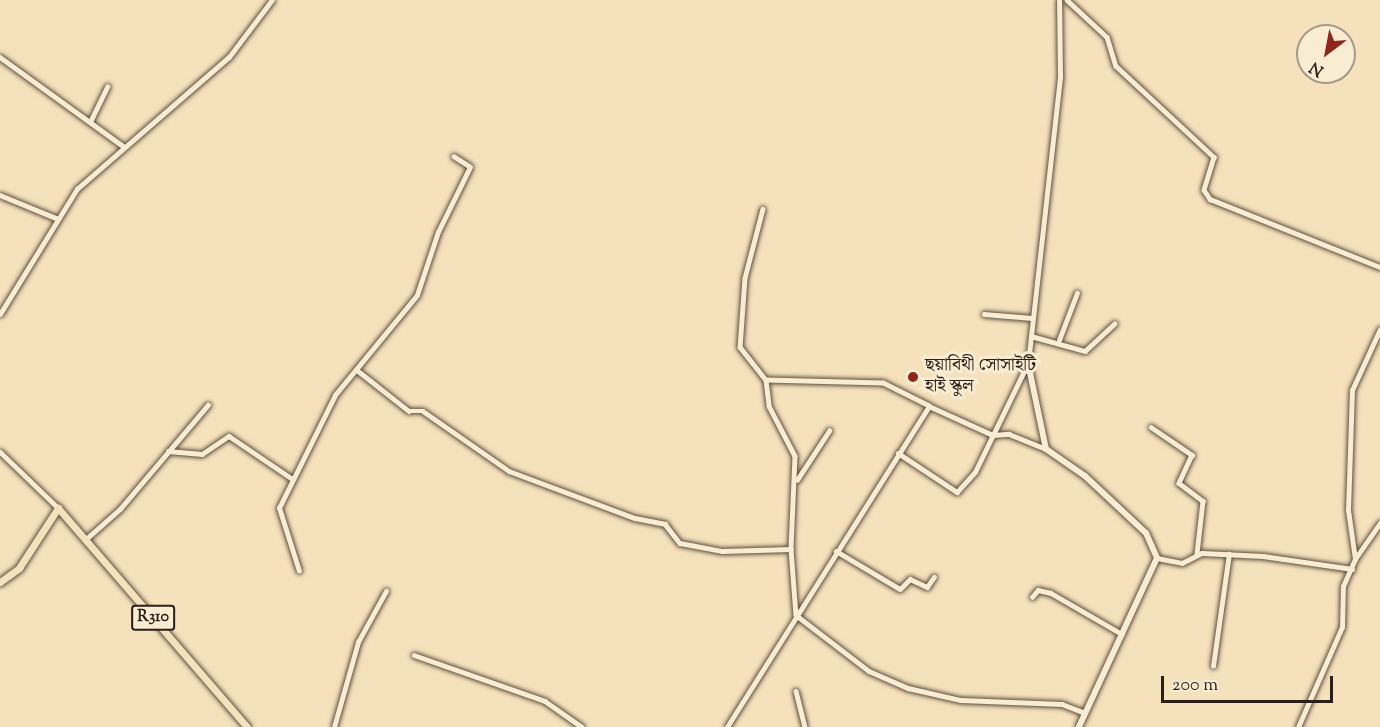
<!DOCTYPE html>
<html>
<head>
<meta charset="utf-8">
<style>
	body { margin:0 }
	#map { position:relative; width:1380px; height:727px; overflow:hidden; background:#f5e1bb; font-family:"Sorts Mill Goudy","Noto Serif Bengali",serif }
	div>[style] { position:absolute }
	.roads { filter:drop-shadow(0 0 2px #5e5040) drop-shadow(0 0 2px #5e5040) }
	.minor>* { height:4.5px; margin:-2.25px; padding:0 2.25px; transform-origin:2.25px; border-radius:2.25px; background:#f8ecd3 }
	.tertiary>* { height:5px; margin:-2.5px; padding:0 2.5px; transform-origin:2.5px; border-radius:2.5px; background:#f8ecd3 }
	.secondary>* { height:6px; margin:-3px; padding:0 3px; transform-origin:3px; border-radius:3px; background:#f8ecd3 }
	.primary>* { height:7px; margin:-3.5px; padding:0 3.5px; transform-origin:3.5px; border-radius:3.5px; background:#f5e1bb }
	.dots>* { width:16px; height:16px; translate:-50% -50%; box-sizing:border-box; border:3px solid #f8ecd3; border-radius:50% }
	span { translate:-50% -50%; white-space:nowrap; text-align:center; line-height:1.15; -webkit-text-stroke:6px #f8ecd3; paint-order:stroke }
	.shield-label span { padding:2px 4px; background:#f8ecd3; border:2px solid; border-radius:4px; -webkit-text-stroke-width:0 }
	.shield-label { font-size:16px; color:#2b1f17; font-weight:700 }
	.poi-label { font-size:18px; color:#2b1f17 }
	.left { translate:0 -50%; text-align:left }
	.north { position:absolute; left:1296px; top:24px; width:60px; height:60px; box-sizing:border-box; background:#f8ecd3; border:2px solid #a69a88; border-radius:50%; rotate:212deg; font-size:16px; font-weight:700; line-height:24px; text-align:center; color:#2b1f17 }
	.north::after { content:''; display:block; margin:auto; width:21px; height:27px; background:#8f2418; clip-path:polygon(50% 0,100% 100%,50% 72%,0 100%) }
	.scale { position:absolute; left:1161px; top:676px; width:172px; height:27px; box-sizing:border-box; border:3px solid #2b1f17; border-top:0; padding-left:8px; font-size:18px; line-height:21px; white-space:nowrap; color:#2b1f17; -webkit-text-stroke:4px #f8ecd3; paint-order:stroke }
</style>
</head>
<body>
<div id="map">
	<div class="roads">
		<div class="minor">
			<div style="left:1067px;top:0;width:54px;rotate:42.8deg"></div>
			<div style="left:1107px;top:37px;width:30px;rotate:73deg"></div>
			<div style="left:1116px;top:66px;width:134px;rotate:42.9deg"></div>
			<div style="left:1214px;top:157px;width:34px;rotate:107deg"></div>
			<div style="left:1204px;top:190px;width:11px;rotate:56deg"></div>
			<div style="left:1210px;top:199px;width:183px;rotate:21.8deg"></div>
			<div style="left:0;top:57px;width:152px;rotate:35.9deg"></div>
			<div style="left:91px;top:120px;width:37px;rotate:-64deg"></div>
			<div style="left:0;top:195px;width:61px;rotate:22.3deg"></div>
			<div style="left:763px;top:209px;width:71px;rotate:104.6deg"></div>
			<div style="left:745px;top:278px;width:69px;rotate:94.1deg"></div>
			<div style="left:740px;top:347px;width:42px;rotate:51.8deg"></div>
			<div style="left:0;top:314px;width:147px;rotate:-58.4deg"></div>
			<div style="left:77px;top:189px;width:201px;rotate:-41deg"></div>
			<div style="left:229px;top:57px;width:71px;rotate:-53deg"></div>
			<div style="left:984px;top:314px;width:48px;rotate:4.8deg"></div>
			<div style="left:1031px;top:336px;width:56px;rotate:15.5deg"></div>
			<div style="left:1085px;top:351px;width:40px;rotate:-43deg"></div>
			<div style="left:1059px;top:340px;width:50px;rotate:-69deg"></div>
			<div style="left:357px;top:370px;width:66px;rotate:38.3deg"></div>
			<div style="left:409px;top:411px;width:14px"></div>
			<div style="left:423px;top:411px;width:105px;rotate:34.9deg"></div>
			<div style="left:509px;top:471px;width:134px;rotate:20.5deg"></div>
			<div style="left:635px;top:518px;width:31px;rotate:11deg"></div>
			<div style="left:665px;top:524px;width:24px;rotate:52deg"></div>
			<div style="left:680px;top:543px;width:43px;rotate:10.8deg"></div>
			<div style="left:722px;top:551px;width:69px;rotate:-1.7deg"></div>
			<div style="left:929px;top:406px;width:51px;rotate:-153.4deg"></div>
			<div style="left:883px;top:383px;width:117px;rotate:-178.5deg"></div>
			<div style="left:766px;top:380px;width:26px;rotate:83deg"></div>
			<div style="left:769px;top:406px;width:56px;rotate:62.5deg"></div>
			<div style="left:795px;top:456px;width:93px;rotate:92.5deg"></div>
			<div style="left:791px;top:549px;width:66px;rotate:85.7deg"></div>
			<div style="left:796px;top:615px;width:92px;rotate:37.5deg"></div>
			<div style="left:869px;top:671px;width:43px;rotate:23.6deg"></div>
			<div style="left:908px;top:688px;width:54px;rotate:12.8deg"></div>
			<div style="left:961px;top:700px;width:101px;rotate:2.3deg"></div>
			<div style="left:1062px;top:704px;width:22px;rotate:21deg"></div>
			<div style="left:1151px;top:427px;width:50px;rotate:34.3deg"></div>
			<div style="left:1192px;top:455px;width:31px;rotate:115deg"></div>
			<div style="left:1179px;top:483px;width:30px;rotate:37deg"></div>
			<div style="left:1203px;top:501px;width:53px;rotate:96.5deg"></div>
			<div style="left:168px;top:451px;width:34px;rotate:5deg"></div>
			<div style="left:202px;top:454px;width:32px;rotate:-34deg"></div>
			<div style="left:229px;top:436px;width:75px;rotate:34.1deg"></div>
			<div style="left:898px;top:453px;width:71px;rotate:33.5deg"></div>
			<div style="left:957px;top:492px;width:27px;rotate:-48deg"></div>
			<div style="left:975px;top:472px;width:41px;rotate:-64.1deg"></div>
			<div style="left:993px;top:435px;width:16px;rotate:-4deg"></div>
			<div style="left:1009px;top:434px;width:40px;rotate:22deg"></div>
			<div style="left:797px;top:480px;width:59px;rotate:-56.9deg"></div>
			<div style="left:85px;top:540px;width:47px;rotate:-41.5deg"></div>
			<div style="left:120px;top:509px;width:136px;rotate:-49.8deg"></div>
			<div style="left:836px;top:551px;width:74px;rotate:30.7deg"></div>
			<div style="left:900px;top:589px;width:14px;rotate:-45deg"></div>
			<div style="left:910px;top:579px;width:19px;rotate:25deg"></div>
			<div style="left:927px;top:587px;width:12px;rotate:-55deg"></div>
			<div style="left:1157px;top:558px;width:25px;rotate:11deg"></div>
			<div style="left:1182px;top:563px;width:22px;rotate:-27deg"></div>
			<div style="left:1202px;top:553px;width:61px;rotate:2.8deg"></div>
			<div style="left:1263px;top:556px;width:90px;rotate:8.3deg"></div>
			<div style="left:1355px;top:559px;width:44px;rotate:-55.2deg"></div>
			<div style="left:299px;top:571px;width:66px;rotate:-107.6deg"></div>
			<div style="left:279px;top:508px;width:126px;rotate:-63.6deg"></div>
			<div style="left:335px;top:395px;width:129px;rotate:-50.6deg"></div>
			<div style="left:417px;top:295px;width:66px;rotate:-71.6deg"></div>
			<div style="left:438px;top:232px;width:72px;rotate:-63.8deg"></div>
			<div style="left:470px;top:167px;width:19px;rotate:-148deg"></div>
			<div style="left:1032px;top:597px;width:9px;rotate:-49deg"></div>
			<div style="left:1038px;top:590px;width:13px;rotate:13deg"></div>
			<div style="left:1051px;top:593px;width:82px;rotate:30deg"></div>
			<div style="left:414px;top:655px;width:139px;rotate:19.3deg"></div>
			<div style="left:545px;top:701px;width:45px;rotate:35.1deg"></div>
			<div style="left:1213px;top:666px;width:113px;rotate:-81.9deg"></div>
			<div style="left:796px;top:691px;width:37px;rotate:76deg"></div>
			<div style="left:334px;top:727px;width:88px;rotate:-74.2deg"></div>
			<div style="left:358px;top:642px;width:58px;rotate:-61.2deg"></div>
			<div style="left:727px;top:727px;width:379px;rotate:-57.8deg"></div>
			<div style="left:929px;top:406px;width:70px;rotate:24.4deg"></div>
			<div style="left:993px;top:435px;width:80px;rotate:-64.1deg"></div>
			<div style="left:1028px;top:363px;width:288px;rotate:-83.6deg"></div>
			<div style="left:1060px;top:77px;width:77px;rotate:-90.7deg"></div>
		</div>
		<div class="tertiary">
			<div style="left:0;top:452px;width:81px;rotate:44deg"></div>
			<div style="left:1298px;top:727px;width:109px;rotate:-66.3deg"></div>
			<div style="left:1342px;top:627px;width:41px;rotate:-88.6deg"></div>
			<div style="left:1343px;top:586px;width:30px;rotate:-66deg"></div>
			<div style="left:1355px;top:559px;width:49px;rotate:-98.1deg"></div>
			<div style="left:1348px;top:510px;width:120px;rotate:-88.1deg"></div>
			<div style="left:1352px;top:390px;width:67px;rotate:-65.3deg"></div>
		</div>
		<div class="secondary">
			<div style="left:1028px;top:363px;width:88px;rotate:78.2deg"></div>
			<div style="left:1046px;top:449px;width:47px;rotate:34.7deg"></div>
			<div style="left:1085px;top:476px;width:83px;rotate:43.1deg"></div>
			<div style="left:1146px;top:533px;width:27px;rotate:66deg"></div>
			<div style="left:1157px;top:558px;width:186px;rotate:114.8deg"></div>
		</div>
		<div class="primary">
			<div style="left:0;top:582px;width:24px;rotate:-36deg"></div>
			<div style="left:19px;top:568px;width:72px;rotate:-57deg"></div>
			<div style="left:58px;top:508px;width:289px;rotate:49.2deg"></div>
		</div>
	</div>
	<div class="dots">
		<div style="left:913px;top:377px;background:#8f2418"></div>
	</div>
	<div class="shield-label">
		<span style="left:153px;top:618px">R310</span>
	</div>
	<div class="poi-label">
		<span class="left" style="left:925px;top:377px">ছয়াবিথী সোসাইটি<br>হাই স্কুল</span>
	</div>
	<div class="north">N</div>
	<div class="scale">200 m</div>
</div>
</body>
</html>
